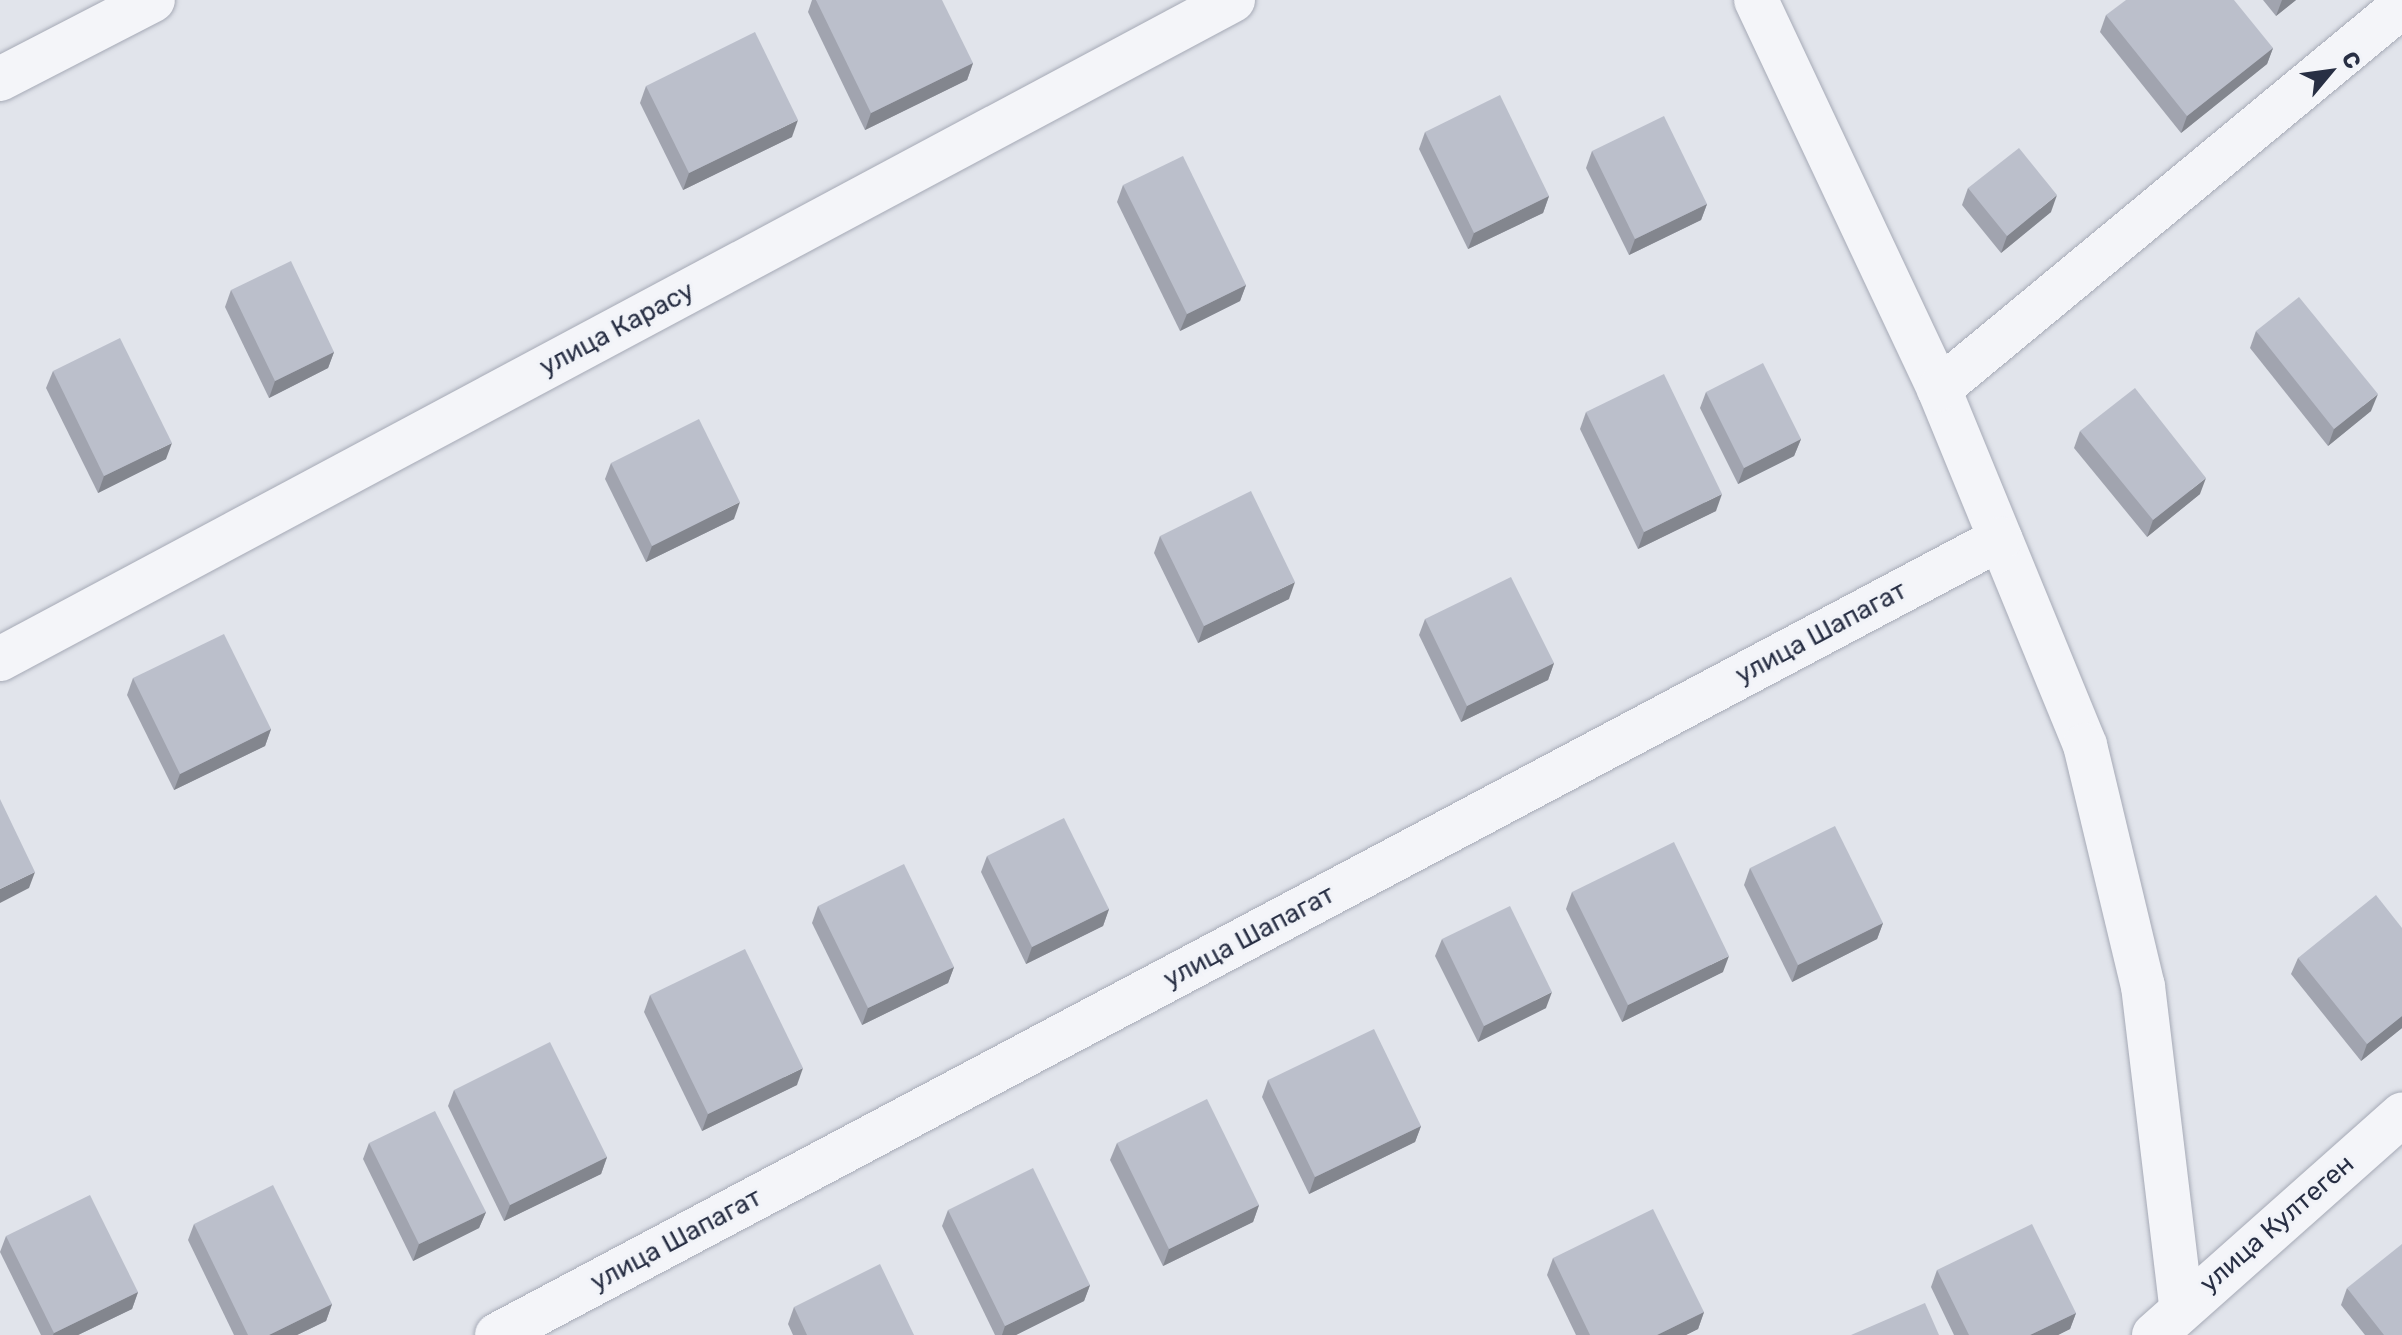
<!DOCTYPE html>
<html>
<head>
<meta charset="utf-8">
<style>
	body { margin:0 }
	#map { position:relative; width:2402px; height:1335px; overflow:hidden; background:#e1e4eb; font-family:Rubik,sans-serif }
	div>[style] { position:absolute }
	.roads { filter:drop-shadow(0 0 2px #a6aab6) drop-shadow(0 0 2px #a6aab6) }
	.minor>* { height:44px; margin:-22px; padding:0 22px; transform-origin:22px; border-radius:22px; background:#f4f5f9 }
	.wall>* { inset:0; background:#a1a4af }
	.shaded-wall>* { inset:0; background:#83868e }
	.building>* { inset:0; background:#bbbfcb }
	span { translate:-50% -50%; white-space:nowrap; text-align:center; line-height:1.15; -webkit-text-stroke:6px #f1f3f8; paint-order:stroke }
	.street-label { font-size:26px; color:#282f44 }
	.north { position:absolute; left:2290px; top:32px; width:80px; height:80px; -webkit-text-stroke:6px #f1f3f8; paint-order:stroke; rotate:61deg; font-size:22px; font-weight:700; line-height:32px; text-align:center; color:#282f44 }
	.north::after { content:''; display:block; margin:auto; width:28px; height:36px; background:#282f44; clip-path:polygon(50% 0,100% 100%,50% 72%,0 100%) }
</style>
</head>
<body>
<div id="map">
	<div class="roads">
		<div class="minor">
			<div style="left:1756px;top:0;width:430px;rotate:64.8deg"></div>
			<div style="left:1939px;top:389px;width:385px;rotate:67.7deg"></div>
			<div style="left:2085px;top:745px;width:248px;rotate:76.5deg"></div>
			<div style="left:2143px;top:986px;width:323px;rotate:83.2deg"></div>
			<div style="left:0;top:79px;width:172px;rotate:-27.3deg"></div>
			<div style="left:1939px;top:389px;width:601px;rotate:-39.6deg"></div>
			<div style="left:0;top:659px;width:1398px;rotate:-28.12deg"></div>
			<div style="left:497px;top:1335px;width:1701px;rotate:-27.91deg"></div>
			<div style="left:2154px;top:1335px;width:332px;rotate:-41.6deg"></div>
		</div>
	</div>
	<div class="wall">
		<div style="clip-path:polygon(812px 0,816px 0,973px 63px,967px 80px,865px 130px,808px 12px)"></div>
		<div style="clip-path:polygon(2263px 0,2296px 0,2276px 16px)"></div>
		<div style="clip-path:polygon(2106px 15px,2273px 48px,2267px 64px,2181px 133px,2100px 32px)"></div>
		<div style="clip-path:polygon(646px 86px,792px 137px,683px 190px,640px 103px)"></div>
		<div style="clip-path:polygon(1425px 132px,1549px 196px,1543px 213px,1468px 249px,1419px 149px)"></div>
		<div style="clip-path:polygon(1592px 151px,1707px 204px,1701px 220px,1629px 255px,1586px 168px)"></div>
		<div style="clip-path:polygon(1123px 185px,1246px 285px,1240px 301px,1180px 331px,1117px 202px)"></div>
		<div style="clip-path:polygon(1968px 188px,2051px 212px,2001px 253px,1962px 205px)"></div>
		<div style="clip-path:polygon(231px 290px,334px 352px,328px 368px,269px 398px,225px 307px)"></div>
		<div style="clip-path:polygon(2256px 331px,2371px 411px,2328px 446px,2250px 348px)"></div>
		<div style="clip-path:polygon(53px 371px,166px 459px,98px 493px,46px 388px)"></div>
		<div style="clip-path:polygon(1706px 392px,1801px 439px,1794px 456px,1738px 484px,1700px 408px)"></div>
		<div style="clip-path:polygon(1586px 412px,1716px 511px,1638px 549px,1580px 429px)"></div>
		<div style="clip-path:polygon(2080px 431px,2200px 494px,2147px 537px,2074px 448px)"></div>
		<div style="clip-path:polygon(611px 463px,734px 519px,646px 562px,605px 479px)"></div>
		<div style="clip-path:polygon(1160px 536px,1289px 599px,1198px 643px,1154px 553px)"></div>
		<div style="clip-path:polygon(1425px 619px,1554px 663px,1548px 680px,1461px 722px,1419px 635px)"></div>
		<div style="clip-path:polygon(133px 678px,271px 729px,265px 746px,174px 790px,127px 695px)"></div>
		<div style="clip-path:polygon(987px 856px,1109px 909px,1103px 926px,1026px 964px,981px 872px)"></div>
		<div style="clip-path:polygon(1750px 868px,1883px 923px,1877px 939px,1792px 982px,1744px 885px)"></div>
		<div style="clip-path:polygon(1572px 892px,1723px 972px,1622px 1022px,1566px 909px)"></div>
		<div style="clip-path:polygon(818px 906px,954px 967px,948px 983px,862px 1025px,812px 923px)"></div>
		<div style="clip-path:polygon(2402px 928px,2402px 1028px,2361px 1061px,2291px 974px,2298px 958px)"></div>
		<div style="clip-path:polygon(1442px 939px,1546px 1008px,1478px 1042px,1435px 956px)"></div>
		<div style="clip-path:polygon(650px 995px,797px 1085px,702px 1131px,644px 1012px)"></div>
		<div style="clip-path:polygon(1268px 1080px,1421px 1126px,1415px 1142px,1309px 1194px,1262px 1097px)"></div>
		<div style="clip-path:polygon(454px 1090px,607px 1157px,601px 1174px,504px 1221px,448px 1106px)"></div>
		<div style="clip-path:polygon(369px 1143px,486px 1212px,479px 1228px,413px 1261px,363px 1159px)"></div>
		<div style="clip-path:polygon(1117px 1143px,1259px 1205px,1253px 1222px,1163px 1266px,1110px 1160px)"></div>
		<div style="clip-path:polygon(948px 1210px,1090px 1285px,1084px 1301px,1016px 1335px,995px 1335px,942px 1226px)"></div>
		<div style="clip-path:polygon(194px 1224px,332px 1304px,326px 1321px,297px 1335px,234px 1335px,188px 1240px)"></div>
		<div style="clip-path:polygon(6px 1236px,138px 1292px,132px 1309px,78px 1335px,41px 1335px,0 1252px)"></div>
		<div style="clip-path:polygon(1553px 1258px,1704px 1312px,1698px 1329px,1686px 1335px,1576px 1335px,1547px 1275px)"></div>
		<div style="clip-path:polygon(1937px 1270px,2076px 1313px,2070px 1329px,2058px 1335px,1954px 1335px,1931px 1287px)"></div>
		<div style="clip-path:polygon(2347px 1288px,2402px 1335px,2365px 1335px,2341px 1305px)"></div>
		<div style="clip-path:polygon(794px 1307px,914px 1335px,793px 1335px,788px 1324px)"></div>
	</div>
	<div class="shaded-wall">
		<div style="clip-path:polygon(2282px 0,2296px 0,2276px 16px)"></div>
		<div style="clip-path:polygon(2273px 48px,2267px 64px,2181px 133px,2187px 116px)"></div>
		<div style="clip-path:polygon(973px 63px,967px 80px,865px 130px,871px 113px)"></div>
		<div style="clip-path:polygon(798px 120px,792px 137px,683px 190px,689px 173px)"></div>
		<div style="clip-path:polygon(2057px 195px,2051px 212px,2001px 253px,2007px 236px)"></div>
		<div style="clip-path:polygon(1549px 196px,1543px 213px,1468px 249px,1474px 233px)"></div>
		<div style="clip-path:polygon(1707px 204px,1701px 220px,1629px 255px,1635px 239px)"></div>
		<div style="clip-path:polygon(1246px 285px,1240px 301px,1180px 331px,1187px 314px)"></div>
		<div style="clip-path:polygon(334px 352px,328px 368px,269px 398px,275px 381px)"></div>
		<div style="clip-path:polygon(2378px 394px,2371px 411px,2328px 446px,2334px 429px)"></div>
		<div style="clip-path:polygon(1801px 439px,1794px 456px,1738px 484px,1744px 468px)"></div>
		<div style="clip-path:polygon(172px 443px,166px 459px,98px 493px,104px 476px)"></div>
		<div style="clip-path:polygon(2206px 478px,2200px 494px,2147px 537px,2153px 520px)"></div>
		<div style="clip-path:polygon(1722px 494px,1716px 511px,1638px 549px,1644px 532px)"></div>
		<div style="clip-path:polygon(740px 502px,734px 519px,646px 562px,652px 546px)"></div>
		<div style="clip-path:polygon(1295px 582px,1289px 599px,1198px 643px,1204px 626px)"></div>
		<div style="clip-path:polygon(1554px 663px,1548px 680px,1461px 722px,1467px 706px)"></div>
		<div style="clip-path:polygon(271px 729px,265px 746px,174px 790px,180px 774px)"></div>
		<div style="clip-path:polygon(35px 872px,29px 888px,0 903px,0 889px)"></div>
		<div style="clip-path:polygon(1109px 909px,1103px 926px,1026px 964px,1032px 947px)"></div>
		<div style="clip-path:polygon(1883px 923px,1877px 939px,1792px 982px,1798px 965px)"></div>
		<div style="clip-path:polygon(1729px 956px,1723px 972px,1622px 1022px,1628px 1005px)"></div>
		<div style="clip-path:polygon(954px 967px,948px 983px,862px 1025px,868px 1008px)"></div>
		<div style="clip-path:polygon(1552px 992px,1546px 1008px,1478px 1042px,1484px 1026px)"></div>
		<div style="clip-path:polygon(2402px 1016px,2402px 1028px,2361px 1061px,2367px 1044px)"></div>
		<div style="clip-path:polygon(803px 1068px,797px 1085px,702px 1131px,708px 1114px)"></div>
		<div style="clip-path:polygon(1421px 1126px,1415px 1142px,1309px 1194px,1315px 1177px)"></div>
		<div style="clip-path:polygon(607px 1157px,601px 1174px,504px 1221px,510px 1205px)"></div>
		<div style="clip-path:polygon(1259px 1205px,1253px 1222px,1163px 1266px,1169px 1249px)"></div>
		<div style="clip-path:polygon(486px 1212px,479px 1228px,413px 1261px,419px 1244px)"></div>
		<div style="clip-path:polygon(1090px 1285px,1084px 1301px,1016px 1335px,1002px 1335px,1005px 1326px)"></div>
		<div style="clip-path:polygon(138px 1292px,132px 1309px,78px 1335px,53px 1335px,54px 1333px)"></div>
		<div style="clip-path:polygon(332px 1304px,326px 1321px,297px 1335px,269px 1335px)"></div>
		<div style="clip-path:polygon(1704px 1312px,1698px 1329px,1686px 1335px,1657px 1335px)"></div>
		<div style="clip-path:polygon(2076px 1313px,2070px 1329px,2058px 1335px,2030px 1335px)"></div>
	</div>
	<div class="building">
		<div style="clip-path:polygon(816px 0,942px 0,973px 63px,871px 113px)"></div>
		<div style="clip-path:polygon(2126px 0,2234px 0,2273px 48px,2187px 116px,2106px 15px)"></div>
		<div style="clip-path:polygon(755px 32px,798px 120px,689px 173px,646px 86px)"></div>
		<div style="clip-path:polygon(1500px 95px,1549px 196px,1474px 233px,1425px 132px)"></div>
		<div style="clip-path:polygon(1664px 116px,1707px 204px,1635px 239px,1592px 151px)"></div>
		<div style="clip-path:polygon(2019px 148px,2057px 195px,2007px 236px,1968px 188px)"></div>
		<div style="clip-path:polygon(1183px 156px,1246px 285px,1187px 314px,1123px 185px)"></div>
		<div style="clip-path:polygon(291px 261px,334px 352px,275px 381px,231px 290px)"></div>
		<div style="clip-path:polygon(2299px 297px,2378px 394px,2334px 429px,2256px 331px)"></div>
		<div style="clip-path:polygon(120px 338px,172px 443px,104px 476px,53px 371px)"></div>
		<div style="clip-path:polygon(1763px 363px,1801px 439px,1744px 468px,1706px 392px)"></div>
		<div style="clip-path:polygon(1664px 374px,1722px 494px,1644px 532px,1586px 412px)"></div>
		<div style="clip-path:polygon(2135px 388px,2206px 478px,2153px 520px,2080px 431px)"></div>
		<div style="clip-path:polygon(699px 419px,740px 502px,652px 546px,611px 463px)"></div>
		<div style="clip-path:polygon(1251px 491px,1295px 582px,1204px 626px,1160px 536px)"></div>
		<div style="clip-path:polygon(1511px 577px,1554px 663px,1467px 706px,1425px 619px)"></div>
		<div style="clip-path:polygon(224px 634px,271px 729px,180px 774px,133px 678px)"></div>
		<div style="clip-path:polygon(0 799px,35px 872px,0 889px)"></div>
		<div style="clip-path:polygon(1064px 818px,1109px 909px,1032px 947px,987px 856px)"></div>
		<div style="clip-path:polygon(1835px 826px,1883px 923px,1798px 965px,1750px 868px)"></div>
		<div style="clip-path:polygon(1674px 842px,1729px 956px,1628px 1005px,1572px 892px)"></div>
		<div style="clip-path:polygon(904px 864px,954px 967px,868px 1008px,818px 906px)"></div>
		<div style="clip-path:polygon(2376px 895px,2402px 928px,2402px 1016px,2367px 1044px,2298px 958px)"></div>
		<div style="clip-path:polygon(1510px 906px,1552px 992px,1484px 1026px,1442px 939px)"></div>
		<div style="clip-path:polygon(745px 949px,803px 1068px,708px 1114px,650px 995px)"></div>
		<div style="clip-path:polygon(1374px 1029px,1421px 1126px,1315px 1177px,1268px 1080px)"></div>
		<div style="clip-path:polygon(550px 1042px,607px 1157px,510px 1205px,454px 1090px)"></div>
		<div style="clip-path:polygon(1207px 1099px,1259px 1205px,1169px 1249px,1117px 1143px)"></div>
		<div style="clip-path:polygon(435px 1111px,486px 1212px,419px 1244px,369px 1143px)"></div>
		<div style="clip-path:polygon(1033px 1168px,1090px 1285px,1005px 1326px,948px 1210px)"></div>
		<div style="clip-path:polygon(273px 1185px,332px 1304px,269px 1335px,248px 1335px,194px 1224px)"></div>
		<div style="clip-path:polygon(90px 1195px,138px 1292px,54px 1333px,6px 1236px)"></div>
		<div style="clip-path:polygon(1653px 1209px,1704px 1312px,1657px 1335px,1590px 1335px,1553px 1258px)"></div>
		<div style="clip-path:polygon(2032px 1224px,2076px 1313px,2030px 1335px,1969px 1335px,1937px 1270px)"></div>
		<div style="clip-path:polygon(2402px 1244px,2402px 1335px,2384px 1335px,2347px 1288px)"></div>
		<div style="clip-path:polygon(880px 1264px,914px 1335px,807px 1335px,794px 1307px)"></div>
		<div style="clip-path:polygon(1925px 1303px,1939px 1335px,1851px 1335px)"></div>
	</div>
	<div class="street-label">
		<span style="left:617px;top:329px;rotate:-28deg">улица Карасу</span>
		<span style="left:1821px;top:633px;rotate:-28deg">улица Шапагат</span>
		<span style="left:1249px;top:937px;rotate:-28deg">улица Шапагат</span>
		<span style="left:2277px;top:1224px;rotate:-41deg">улица Култеген</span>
		<span style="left:676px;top:1240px;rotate:-28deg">улица Шапагат</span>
	</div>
	<div class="north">С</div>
</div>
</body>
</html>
